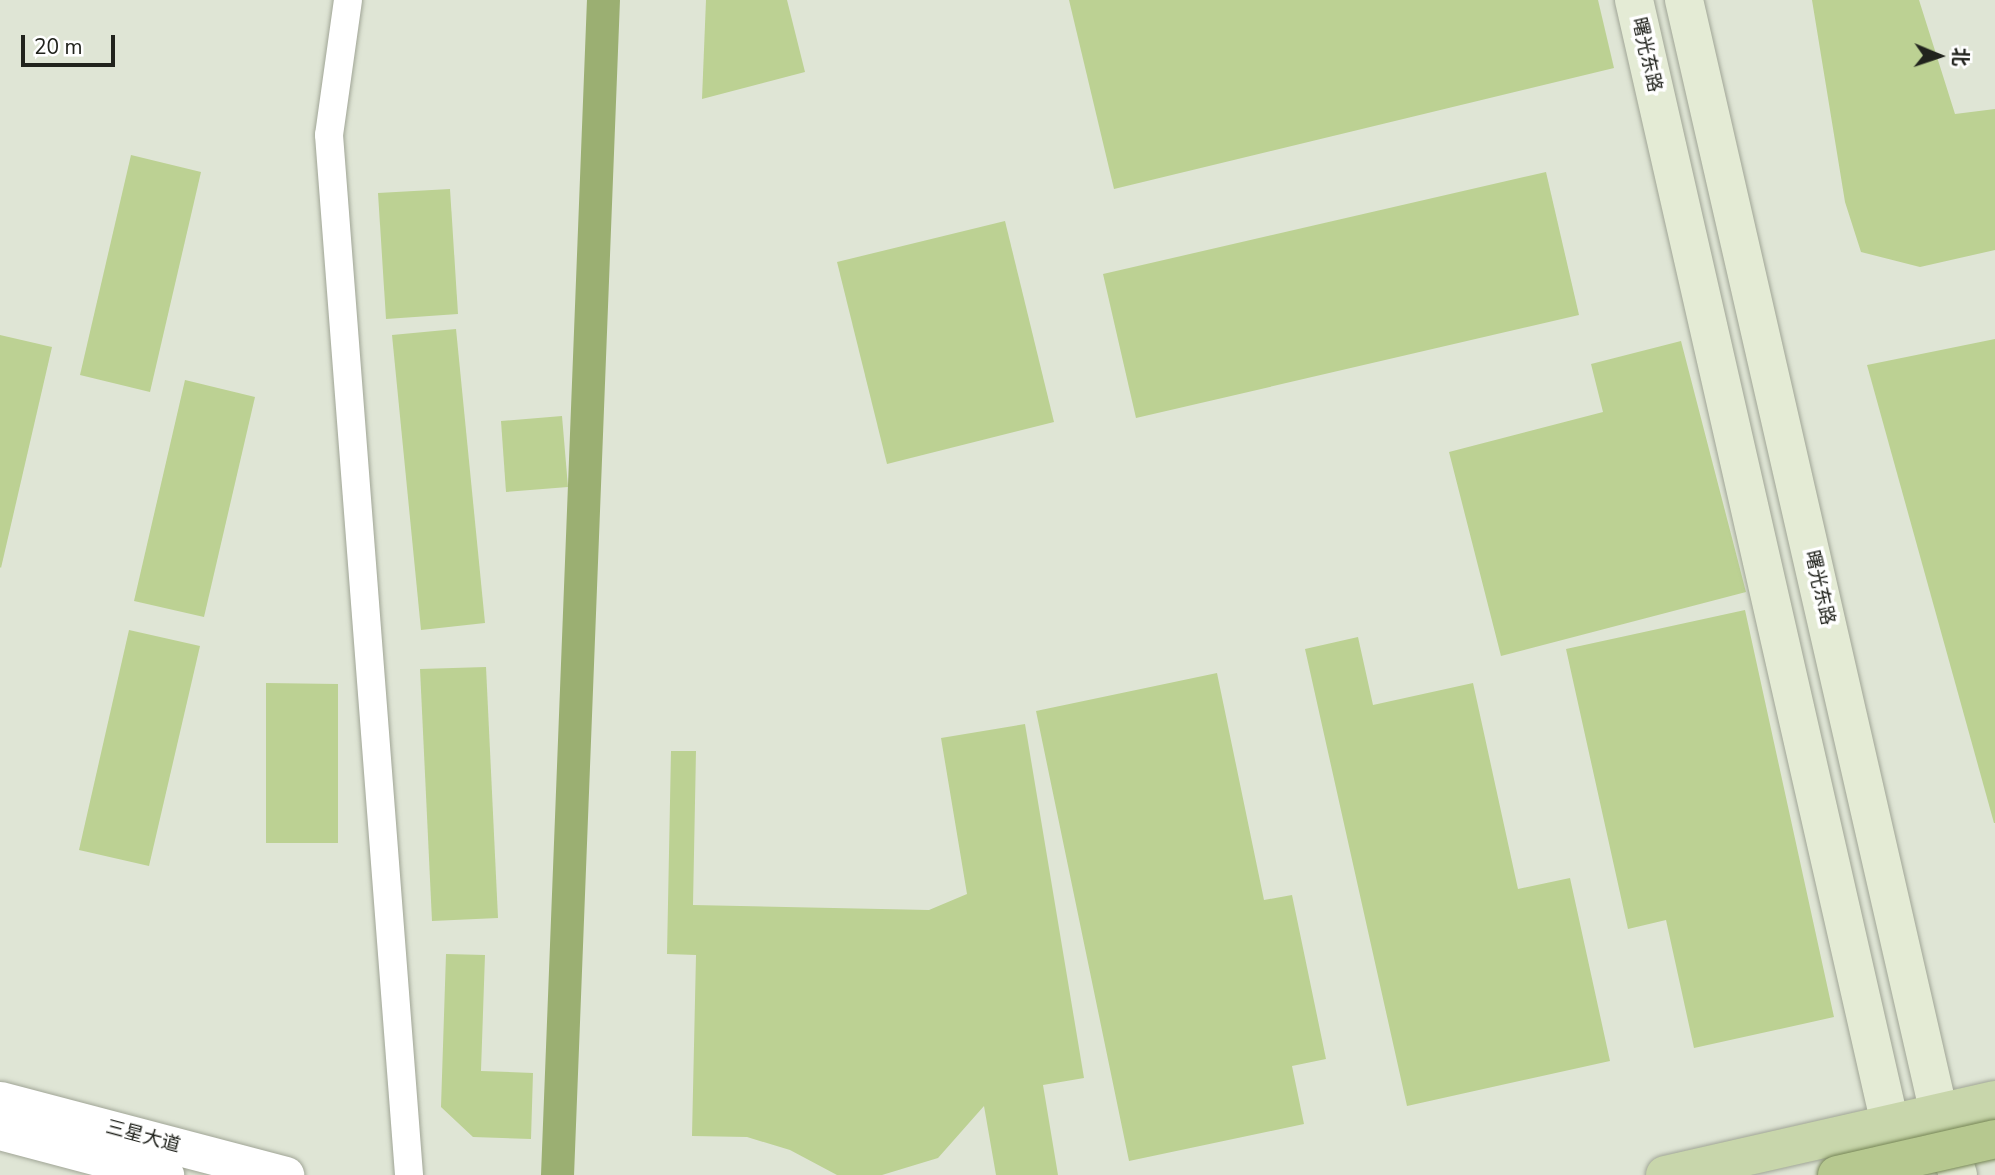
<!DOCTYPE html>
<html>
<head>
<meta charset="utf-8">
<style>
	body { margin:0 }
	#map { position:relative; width:1995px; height:1175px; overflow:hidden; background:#dfe5d5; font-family:"Nunito Sans","Noto Sans SC",sans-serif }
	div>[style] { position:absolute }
	.canal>* { height:33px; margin:-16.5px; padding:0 16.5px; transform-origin:16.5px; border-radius:16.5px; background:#9baf72 }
	.building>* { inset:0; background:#bcd193 }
	.roads { filter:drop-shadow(0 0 2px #a0a596) drop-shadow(0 0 2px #a0a596) }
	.minor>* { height:28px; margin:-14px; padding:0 14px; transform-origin:14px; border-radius:14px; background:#fff }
	.tertiary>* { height:37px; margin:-18.5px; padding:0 18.5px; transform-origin:18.5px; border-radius:18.5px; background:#fff }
	.secondary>* { height:38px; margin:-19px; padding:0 19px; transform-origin:19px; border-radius:19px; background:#e4ebd5 }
	.primary>* { height:38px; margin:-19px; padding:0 19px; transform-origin:19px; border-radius:19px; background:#c8d6ab }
	.bridges { filter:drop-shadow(0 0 2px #768655) drop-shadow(0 0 2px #768655) }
	.trunk-bridge>* { height:38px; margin:-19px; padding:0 19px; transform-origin:19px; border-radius:19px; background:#b6c88f }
	span { translate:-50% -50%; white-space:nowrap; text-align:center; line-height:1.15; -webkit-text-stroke:7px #fff; paint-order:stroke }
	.street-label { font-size:19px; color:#21231d }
	.north { position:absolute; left:1904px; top:21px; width:70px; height:70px; -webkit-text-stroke:5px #fff; paint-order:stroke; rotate:92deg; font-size:19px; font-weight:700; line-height:28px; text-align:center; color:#21231d }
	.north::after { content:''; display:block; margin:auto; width:24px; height:32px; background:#21231d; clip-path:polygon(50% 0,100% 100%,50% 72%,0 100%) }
	.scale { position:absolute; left:21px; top:35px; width:94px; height:32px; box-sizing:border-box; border:4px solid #21231d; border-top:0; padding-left:9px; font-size:21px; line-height:24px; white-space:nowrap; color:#21231d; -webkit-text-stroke:5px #fff; paint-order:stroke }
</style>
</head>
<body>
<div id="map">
	<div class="canal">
		<div style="left:557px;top:1175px;width:1176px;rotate:-87.76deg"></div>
	</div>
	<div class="building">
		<div style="clip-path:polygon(706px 0,787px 0,805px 72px,702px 99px)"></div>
		<div style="clip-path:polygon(1069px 0,1598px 0,1614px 68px,1114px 189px)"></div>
		<div style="clip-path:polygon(1812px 0,1919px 0,1955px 114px,1995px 109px,1995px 250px,1920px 267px,1861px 252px,1845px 202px)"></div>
		<div style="clip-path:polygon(131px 155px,201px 172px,150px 392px,80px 375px)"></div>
		<div style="clip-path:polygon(1546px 172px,1579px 315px,1136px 418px,1103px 274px)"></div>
		<div style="clip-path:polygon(450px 189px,458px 314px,386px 319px,378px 193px)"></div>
		<div style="clip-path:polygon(1005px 221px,1054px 422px,887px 464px,837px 262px)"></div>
		<div style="clip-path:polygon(456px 329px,485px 623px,421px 630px,392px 335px)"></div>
		<div style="clip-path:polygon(0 335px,52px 347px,1px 568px,0 567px)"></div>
		<div style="clip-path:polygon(1995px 339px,1995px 823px,1994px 823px,1867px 365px)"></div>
		<div style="clip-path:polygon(1681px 341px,1746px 592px,1501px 656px,1449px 452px,1603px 412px,1591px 364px)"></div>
		<div style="clip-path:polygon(185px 380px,255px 397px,204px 617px,134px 601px)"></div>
		<div style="clip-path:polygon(562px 416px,568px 487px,506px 492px,501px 421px)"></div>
		<div style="clip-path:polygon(1745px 610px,1834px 1017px,1694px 1048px,1666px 920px,1628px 929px,1566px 649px)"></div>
		<div style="clip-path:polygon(129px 630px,200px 646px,149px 866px,79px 850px)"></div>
		<div style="clip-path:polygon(1358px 637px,1373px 705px,1473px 683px,1518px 889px,1570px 878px,1610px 1061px,1407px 1106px,1305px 649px)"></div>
		<div style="clip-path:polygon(486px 667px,498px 918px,432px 921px,420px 669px)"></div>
		<div style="clip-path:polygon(1217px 673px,1264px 900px,1292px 895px,1326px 1059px,1292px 1066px,1304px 1124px,1129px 1161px,1036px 711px)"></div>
		<div style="clip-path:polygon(266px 683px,338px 684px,338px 843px,266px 843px)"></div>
		<div style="clip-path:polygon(1025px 724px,1084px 1078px,1043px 1085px,1058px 1175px,996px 1175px,984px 1106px,938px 1158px,882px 1175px,837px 1175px,790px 1150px,747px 1137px,692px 1136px,696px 955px,667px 954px,671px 751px,696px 751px,693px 905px,929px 910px,967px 894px,941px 738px)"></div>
		<div style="clip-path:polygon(446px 954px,485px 955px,481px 1071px,533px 1073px,531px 1139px,473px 1137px,441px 1107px)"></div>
	</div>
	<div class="roads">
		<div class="minor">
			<div style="left:348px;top:0;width:136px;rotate:98deg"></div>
			<div style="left:329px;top:135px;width:1043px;rotate:85.6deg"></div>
		</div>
		<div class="tertiary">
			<div style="left:0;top:1100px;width:295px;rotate:14.7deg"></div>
			<div style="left:0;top:1131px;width:171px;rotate:14.9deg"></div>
		</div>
		<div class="secondary">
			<div style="left:1634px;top:0;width:1185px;rotate:77.17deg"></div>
			<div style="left:1684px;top:0;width:1142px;rotate:77.1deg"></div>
			<div style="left:1939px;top:1113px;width:65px;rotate:73deg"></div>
		</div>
		<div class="primary">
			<div style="left:1665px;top:1175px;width:338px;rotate:-12.8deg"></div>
		</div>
	</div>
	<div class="bridges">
		<div class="trunk-bridge">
			<div style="left:1837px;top:1175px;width:162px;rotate:-12.8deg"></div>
		</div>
	</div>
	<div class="street-label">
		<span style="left:1646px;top:55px;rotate:77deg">曙光东路</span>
		<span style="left:1819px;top:588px;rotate:77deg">曙光东路</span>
		<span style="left:143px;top:1137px;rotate:15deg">三星大道</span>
	</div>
	<div class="north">北</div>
	<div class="scale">20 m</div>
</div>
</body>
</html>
